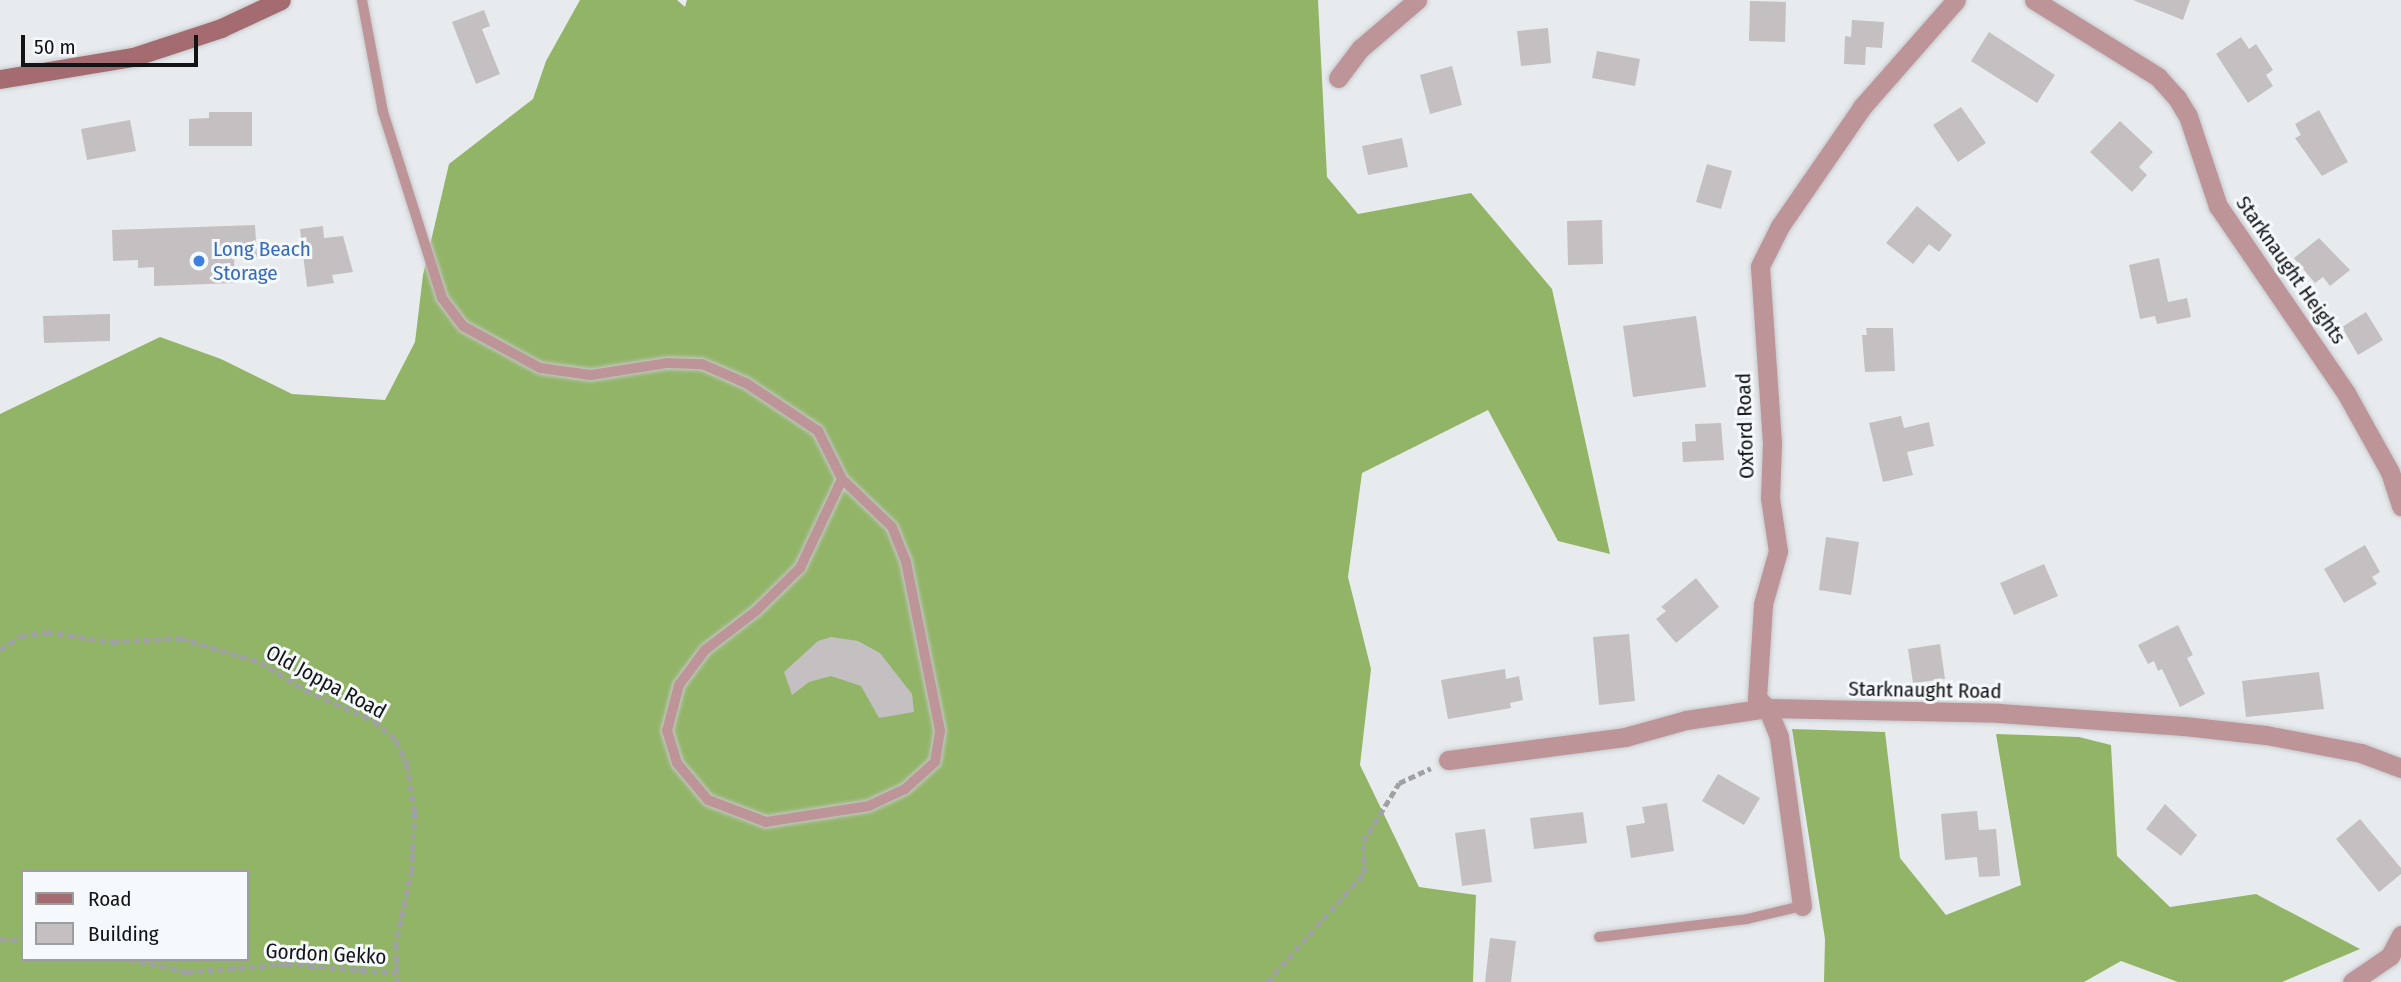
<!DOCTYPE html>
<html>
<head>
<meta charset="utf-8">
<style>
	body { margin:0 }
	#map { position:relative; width:2401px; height:982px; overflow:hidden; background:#e8ebee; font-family:"Fira Sans Condensed",sans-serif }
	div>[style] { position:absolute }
	.forest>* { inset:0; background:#92b467 }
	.building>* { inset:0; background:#c4bfc1 }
	.path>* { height:4.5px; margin-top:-2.25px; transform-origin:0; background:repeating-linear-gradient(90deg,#9fa1a3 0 7px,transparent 0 10.5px) }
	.roads { filter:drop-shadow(0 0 2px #c6c9cb) drop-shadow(0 0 2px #c6c9cb) }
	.service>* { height:10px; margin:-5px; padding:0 5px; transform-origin:5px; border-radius:5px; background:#bd9598 }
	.minor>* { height:19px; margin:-9.5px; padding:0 9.5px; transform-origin:9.5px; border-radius:9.5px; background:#bd9598 }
	.secondary>* { height:19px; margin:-9.5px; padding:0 9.5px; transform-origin:9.5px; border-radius:9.5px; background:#a46b70 }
	.dots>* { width:19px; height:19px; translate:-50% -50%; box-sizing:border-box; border:4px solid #f5f9fc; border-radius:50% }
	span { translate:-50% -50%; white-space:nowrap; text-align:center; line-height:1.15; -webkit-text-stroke:6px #f5f9fc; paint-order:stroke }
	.shop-label { font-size:21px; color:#366cbe }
	.left { translate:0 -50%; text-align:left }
	.street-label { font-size:21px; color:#131415 }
	.legend { position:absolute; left:21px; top:870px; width:228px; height:91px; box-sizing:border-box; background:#f5f9fc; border:2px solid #9b9da0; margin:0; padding:9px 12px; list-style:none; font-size:21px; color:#131415 }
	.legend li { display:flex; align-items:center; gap:14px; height:35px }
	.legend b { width:35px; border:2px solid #9b9da0 }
	.scale { position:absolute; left:21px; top:35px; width:177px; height:32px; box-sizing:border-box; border:4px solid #131415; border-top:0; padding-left:9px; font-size:21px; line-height:24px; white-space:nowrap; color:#131415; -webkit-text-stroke:5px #f5f9fc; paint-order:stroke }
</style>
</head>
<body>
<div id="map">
	<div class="forest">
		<div style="clip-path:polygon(evenodd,580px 0,677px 0,685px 7px,687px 0,1318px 0,1327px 177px,1358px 214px,1471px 193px,1552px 289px,1610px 554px,1558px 541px,1488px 410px,1362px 473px,1348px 577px,1371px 669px,1360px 765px,1419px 887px,1476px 895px,1473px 982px,0 982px,0 414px,160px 337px,221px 359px,292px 394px,385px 400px,415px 342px,423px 275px,449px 164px,533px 99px,546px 61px,580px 0,23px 872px,247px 872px,247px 959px,23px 959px,23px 872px)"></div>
		<div style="clip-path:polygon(1792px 729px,1885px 732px,1900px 858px,1946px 915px,2021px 885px,1996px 734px,2079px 737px,2111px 745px,2117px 856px,2170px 907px,2256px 894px,2360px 949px,2282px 982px,2178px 982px,2121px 961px,2084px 982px,1824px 982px,1825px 939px)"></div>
	</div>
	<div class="building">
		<div style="clip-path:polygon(2133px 0,2190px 0,2183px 20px)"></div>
		<div style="clip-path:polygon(1750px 1px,1786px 2px,1785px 42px,1749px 41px)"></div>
		<div style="clip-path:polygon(484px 10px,490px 26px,482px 29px,500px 74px,476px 84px,452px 22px)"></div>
		<div style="clip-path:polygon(1852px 20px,1884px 22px,1882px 48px,1866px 47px,1865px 65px,1844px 64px,1845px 36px,1851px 37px)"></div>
		<div style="clip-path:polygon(1548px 28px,1551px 63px,1521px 66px,1517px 31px)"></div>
		<div style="clip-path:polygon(1989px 32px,2055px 75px,2037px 103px,1971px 61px)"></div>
		<div style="clip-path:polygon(2241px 37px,2249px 49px,2256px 44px,2273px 70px,2266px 75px,2273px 86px,2248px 103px,2216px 54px)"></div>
		<div style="clip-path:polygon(1597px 51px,1640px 59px,1635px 86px,1592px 78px)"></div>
		<div style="clip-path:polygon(1452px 66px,1462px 105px,1430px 114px,1420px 75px)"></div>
		<div style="clip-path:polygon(1961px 107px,1986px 143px,1958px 162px,1933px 125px)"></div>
		<div style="clip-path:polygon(2319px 110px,2348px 162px,2322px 176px,2295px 138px,2301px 135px,2295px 124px)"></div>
		<div style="clip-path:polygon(209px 112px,252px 112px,252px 146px,189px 146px,189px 119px,209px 118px)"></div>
		<div style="clip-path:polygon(130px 120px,136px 151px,87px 160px,81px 129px)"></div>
		<div style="clip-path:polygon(2120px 121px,2153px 152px,2139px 167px,2147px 175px,2132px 192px,2090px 152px)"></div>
		<div style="clip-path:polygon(1402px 138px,1408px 167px,1368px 175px,1362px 146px)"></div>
		<div style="clip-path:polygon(1707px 164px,1732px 171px,1721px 209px,1696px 202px)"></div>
		<div style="clip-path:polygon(1917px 206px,1952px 235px,1939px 252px,1929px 244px,1913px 264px,1886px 243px)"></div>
		<div style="clip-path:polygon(1602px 220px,1603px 264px,1568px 265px,1567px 221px)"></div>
		<div style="clip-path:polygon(255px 225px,257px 257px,234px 257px,235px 283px,154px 286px,154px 267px,138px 268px,138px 260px,113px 261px,112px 230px)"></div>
		<div style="clip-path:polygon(323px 226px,324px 238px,343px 236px,353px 272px,332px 275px,334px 283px,307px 287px,300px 229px)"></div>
		<div style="clip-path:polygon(2319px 238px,2350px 270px,2330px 286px,2323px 277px,2315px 283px,2294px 258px)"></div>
		<div style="clip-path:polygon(2159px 258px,2168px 302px,2187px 298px,2191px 317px,2157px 324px,2155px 316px,2140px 319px,2129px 265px)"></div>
		<div style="clip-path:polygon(2366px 312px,2383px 340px,2358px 355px,2342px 327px)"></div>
		<div style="clip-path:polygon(110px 314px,110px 341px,44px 343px,43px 316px)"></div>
		<div style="clip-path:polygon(1696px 316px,1706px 387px,1633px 397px,1623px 326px)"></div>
		<div style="clip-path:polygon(1866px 328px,1893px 328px,1895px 371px,1865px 372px,1862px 335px,1867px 335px)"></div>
		<div style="clip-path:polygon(1901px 416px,1904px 428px,1929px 422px,1934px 446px,1907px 452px,1913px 475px,1883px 482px,1869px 423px)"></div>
		<div style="clip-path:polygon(1721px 423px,1724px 460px,1683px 462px,1682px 442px,1696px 441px,1695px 424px)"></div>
		<div style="clip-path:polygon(1826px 537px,1859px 542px,1851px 595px,1819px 590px)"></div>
		<div style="clip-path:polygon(2365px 545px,2380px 572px,2372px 577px,2377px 584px,2344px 603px,2324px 569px)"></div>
		<div style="clip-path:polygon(2044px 564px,2058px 596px,2014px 615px,2000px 583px)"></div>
		<div style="clip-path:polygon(1696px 578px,1719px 607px,1676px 643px,1656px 619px,1666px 611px,1661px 607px)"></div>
		<div style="clip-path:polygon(2178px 625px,2193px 655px,2187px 658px,2205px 694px,2180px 707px,2162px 669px,2158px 671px,2154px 661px,2148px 664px,2138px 645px)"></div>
		<div style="clip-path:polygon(1629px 634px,1635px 701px,1599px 705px,1593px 637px)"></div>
		<div style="clip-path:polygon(831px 637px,858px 641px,880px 653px,912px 694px,914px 712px,879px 718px,861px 686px,831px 676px,809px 682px,792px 695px,784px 672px,818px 641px)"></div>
		<div style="clip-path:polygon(1940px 644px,1945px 679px,1913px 683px,1908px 649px)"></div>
		<div style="clip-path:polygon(1505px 669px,1506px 679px,1519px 676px,1523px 700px,1510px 703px,1511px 708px,1448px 719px,1441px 680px)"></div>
		<div style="clip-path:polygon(2319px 672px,2324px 709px,2246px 717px,2242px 681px)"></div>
		<div style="clip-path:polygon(1718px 774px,1760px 798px,1744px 825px,1702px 801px)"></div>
		<div style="clip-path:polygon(1667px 803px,1674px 851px,1631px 858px,1626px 826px,1645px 823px,1642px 807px)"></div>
		<div style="clip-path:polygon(2165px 804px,2197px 835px,2181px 856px,2146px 829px)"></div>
		<div style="clip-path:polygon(1977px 811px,1979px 830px,1996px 829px,2000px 876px,1979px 877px,1977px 857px,1945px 860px,1941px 814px)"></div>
		<div style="clip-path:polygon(1583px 812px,1587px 843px,1534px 849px,1530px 818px)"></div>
		<div style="clip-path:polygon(2360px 819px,2401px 868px,2401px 874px,2379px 892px,2336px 839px)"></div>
		<div style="clip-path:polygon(1485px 829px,1492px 882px,1462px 886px,1455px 833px)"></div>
		<div style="clip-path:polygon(1490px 938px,1516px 941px,1511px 982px,1485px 982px)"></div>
	</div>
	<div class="path">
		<div style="left:0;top:650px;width:25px;rotate:-34deg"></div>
		<div style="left:21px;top:636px;width:26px;rotate:-9deg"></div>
		<div style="left:47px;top:632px;width:66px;rotate:8.7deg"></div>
		<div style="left:112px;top:642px;width:68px;rotate:-3.4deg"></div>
		<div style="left:180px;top:638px;width:84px;rotate:16.7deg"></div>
		<div style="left:260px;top:662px;width:53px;rotate:31.9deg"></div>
		<div style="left:305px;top:690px;width:76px;rotate:24.2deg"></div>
		<div style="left:374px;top:721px;width:29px;rotate:41deg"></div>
		<div style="left:396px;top:740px;width:26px;rotate:65deg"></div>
		<div style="left:407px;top:764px;width:49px;rotate:80.5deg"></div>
		<div style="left:415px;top:812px;width:57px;rotate:93deg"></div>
		<div style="left:412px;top:869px;width:78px;rotate:101.9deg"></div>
		<div style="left:396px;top:945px;width:37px;rotate:87deg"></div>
		<div style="left:0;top:939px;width:23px;rotate:2deg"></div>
		<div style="left:129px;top:959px;width:58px;rotate:12.8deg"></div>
		<div style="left:186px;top:972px;width:101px;rotate:-4.5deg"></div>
		<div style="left:287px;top:964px;width:110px;rotate:4.7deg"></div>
		<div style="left:1267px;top:982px;width:146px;rotate:-48.3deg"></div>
		<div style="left:1364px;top:873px;width:31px;rotate:-92deg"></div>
		<div style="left:1363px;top:842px;width:69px;rotate:-58.6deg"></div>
		<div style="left:1399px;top:783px;width:35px;rotate:-25deg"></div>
	</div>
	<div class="roads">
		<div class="service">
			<div style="left:362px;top:0;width:114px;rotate:79.4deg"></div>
			<div style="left:383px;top:112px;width:195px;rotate:72.4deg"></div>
			<div style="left:442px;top:298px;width:35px;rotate:53deg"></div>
			<div style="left:463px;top:326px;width:88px;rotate:28.6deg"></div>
			<div style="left:540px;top:368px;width:51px;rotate:7.8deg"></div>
			<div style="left:591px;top:375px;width:78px;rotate:-8.9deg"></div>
			<div style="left:668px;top:363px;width:34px;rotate:2deg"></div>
			<div style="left:702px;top:364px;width:48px;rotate:23.4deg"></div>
			<div style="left:746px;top:383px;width:87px;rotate:33.7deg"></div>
			<div style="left:818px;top:431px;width:54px;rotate:63.4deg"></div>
			<div style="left:842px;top:479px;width:69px;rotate:43.8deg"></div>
			<div style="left:892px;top:527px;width:38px;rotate:68deg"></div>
			<div style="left:906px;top:562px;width:172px;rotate:78.6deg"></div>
			<div style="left:940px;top:731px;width:31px;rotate:99deg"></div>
			<div style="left:935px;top:762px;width:40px;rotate:138deg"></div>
			<div style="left:905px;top:789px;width:40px;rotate:155deg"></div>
			<div style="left:869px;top:806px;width:104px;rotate:171.2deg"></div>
			<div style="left:766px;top:822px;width:62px;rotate:-159.2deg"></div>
			<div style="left:708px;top:800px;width:48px;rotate:-130deg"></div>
			<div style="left:677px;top:763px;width:34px;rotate:-107deg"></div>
			<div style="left:667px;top:731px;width:48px;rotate:-75.4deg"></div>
			<div style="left:679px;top:685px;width:44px;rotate:-53.4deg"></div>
			<div style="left:705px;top:650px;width:64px;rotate:-37.4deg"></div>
			<div style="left:756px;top:611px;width:62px;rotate:-44.3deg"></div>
			<div style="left:800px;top:568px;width:98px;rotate:-64.7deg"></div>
			<div style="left:1599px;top:937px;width:149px;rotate:-6.9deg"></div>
			<div style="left:1747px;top:919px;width:57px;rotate:-13.3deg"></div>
		</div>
		<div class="minor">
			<div style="left:2034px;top:0;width:146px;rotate:31.8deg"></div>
			<div style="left:2158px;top:77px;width:28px;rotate:48deg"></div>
			<div style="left:2177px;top:98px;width:21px;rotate:59deg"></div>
			<div style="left:2188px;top:116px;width:95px;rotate:71.6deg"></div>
			<div style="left:2218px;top:206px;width:227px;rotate:55.6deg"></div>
			<div style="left:2346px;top:393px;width:90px;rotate:60.9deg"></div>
			<div style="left:2390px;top:472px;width:36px;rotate:72deg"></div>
			<div style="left:1338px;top:78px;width:38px;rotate:-53deg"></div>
			<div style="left:1361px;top:48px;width:74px;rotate:-40.6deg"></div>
			<div style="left:1448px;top:760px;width:178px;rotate:-7.4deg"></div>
			<div style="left:1625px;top:737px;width:63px;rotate:-15.6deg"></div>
			<div style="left:1686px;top:720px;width:82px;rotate:-8.4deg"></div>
			<div style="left:1767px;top:708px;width:232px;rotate:1.2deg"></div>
			<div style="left:1999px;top:713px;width:185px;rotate:4deg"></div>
			<div style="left:2184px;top:726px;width:82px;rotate:6.3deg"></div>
			<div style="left:2266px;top:735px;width:97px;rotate:10.7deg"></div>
			<div style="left:2361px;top:753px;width:43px;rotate:20.6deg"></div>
			<div style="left:1802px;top:906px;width:171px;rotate:-97.8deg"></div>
			<div style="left:1779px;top:737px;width:31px;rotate:-112deg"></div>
			<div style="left:1767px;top:708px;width:14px;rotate:-135deg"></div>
			<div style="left:1757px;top:698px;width:94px;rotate:-86.3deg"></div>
			<div style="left:1763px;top:604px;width:55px;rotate:-74.2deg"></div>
			<div style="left:1778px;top:551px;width:54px;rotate:-98.6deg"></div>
			<div style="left:1770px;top:498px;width:55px;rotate:-87.9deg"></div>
			<div style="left:1772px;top:443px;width:177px;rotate:-93.9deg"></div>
			<div style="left:1760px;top:266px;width:45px;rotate:-63.4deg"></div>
			<div style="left:1780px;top:226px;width:145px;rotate:-55.4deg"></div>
			<div style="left:1862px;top:107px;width:142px;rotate:-48.7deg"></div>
			<div style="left:2352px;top:982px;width:46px;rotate:-34.4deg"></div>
			<div style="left:2390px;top:956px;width:24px;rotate:-62deg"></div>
		</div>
		<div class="secondary">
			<div style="left:0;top:79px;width:135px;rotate:-9.4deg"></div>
			<div style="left:133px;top:57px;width:93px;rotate:-18.2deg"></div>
			<div style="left:221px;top:28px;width:66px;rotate:-25deg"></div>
		</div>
	</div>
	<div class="dots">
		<div style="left:199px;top:261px;background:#3f7fe0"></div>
	</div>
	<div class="shop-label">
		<span class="left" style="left:213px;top:261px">Long Beach<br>Storage</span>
	</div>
	<div class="street-label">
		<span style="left:2291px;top:270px;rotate:55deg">Starknaught Heights</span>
		<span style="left:1745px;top:426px;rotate:-92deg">Oxford Road</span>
		<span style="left:326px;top:682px;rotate:28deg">Old Joppa Road</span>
		<span style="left:1925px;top:690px;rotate:1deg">Starknaught Road</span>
		<span style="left:326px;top:954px;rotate:3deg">Gordon Gekko</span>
	</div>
	<ul class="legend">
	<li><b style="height:9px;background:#a46b70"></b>Road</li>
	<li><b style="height:19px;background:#c4bfc1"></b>Building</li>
	</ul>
	<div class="scale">50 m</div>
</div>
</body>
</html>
